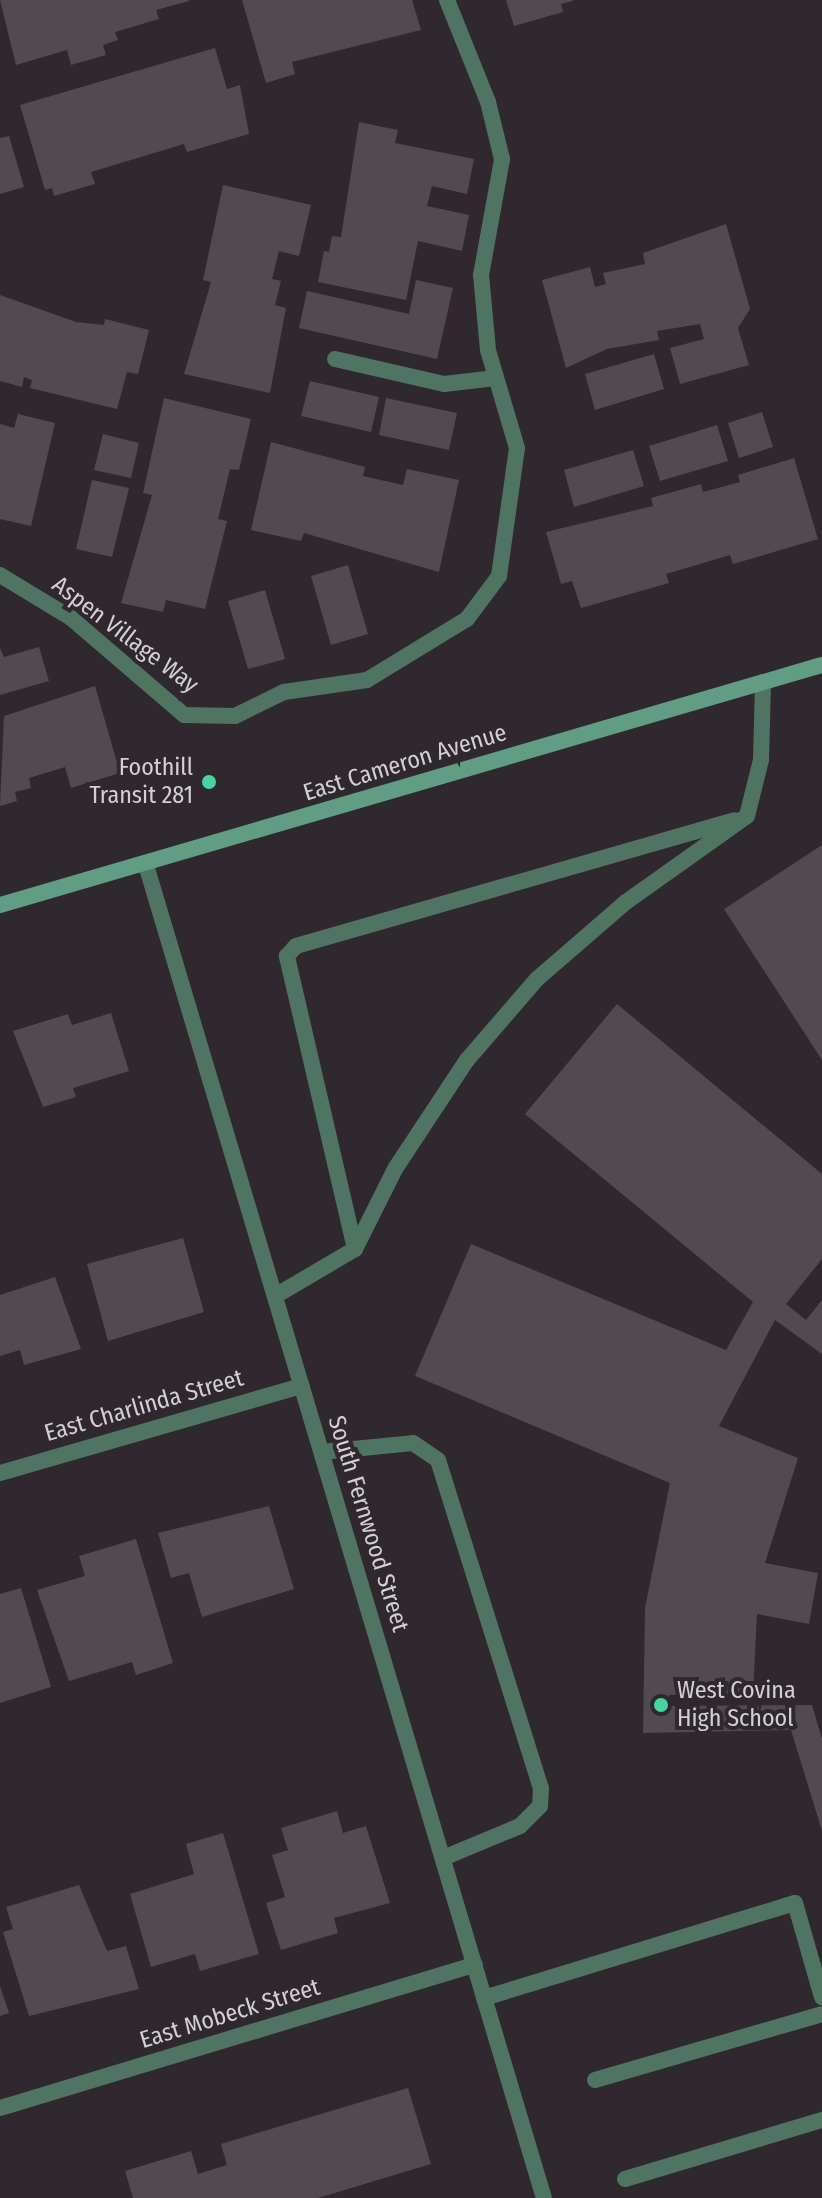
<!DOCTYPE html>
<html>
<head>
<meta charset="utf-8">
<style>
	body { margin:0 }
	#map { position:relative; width:822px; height:2198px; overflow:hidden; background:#2f282e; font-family:"Fira Sans Condensed",sans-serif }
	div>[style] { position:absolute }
	.building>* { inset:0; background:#524a51 }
	.lane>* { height:16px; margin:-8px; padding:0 8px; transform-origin:8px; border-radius:8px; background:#4f7462 }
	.street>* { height:16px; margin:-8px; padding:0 8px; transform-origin:8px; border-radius:8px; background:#4f7462 }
	.secondary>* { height:16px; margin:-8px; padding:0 8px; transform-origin:8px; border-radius:8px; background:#609d82 }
	.dots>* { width:22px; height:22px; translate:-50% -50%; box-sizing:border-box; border:4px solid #2f282e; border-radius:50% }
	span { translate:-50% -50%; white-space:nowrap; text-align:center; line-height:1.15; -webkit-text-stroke:8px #2f282e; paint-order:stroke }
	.street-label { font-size:24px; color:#d4cfd4 }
	.poi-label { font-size:24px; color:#d4cfd4 }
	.right { translate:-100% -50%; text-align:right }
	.left { translate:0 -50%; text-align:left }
</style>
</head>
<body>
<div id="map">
	<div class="building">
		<div style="clip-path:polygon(0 0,189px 0,189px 1px,156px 10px,159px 19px,115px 32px,118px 40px,103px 45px,106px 55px,71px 65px,67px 50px,16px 65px)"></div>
		<div style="clip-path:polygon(242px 0,412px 0,421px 30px,292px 62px,295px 74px,266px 83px)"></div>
		<div style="clip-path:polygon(506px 0,573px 0,573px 1px,561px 4px,563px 12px,514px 26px)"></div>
		<div style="clip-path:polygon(215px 48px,227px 89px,240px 85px,249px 134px,187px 152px,184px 144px,91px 172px,95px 184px,54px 196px,52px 188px,45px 190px,20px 105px)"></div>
		<div style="clip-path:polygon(359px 122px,398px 130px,395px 143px,474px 159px,467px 194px,432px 186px,427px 206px,469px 215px,462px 251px,418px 241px,406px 300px,318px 282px,324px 251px,329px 252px,332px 236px,341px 237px)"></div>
		<div style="clip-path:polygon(9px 136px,24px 187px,0 194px,0 138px)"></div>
		<div style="clip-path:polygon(223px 185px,311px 205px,299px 256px,279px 251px,272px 279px,281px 281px,275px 305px,286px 308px,270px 393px,184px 374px,211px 282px,203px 280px)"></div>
		<div style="clip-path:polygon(726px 224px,750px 309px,738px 328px,749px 365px,680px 384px,670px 348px,704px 339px,700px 324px,657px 331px,659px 340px,607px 349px,566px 368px,542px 280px,590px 267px,595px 287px,606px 284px,603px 273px,645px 264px,643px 253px)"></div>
		<div style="clip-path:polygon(416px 280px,453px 288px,437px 359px,299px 328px,307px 291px,409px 314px)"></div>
		<div style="clip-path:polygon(0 295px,76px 322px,104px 325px,105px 319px,149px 330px,138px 374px,127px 372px,117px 409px,30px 388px,32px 380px,24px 377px,22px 387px,0 381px)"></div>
		<div style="clip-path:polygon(654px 354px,664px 389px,595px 410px,585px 374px)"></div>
		<div style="clip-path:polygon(310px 381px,379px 397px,371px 432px,301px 416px)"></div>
		<div style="clip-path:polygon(164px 398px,251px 419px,239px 470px,230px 469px,218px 519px,227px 521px,205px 609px,166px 600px,163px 612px,121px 603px,152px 495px,143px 493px)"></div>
		<div style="clip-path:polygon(386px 398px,457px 413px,449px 450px,379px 435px)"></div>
		<div style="clip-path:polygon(762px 412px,773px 447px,739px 458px,728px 423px)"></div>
		<div style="clip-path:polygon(18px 414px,55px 423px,31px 526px,0 519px,0 424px,14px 428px)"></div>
		<div style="clip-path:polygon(717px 425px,728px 461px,660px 481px,649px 446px)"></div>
		<div style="clip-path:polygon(103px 434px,139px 443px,131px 478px,94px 470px)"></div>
		<div style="clip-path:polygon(271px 442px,365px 467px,363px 476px,403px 485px,407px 469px,459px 480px,439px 572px,304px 533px,301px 541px,251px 530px)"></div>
		<div style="clip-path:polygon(633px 450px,644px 486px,574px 507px,564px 470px)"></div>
		<div style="clip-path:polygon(794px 458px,818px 539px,733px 564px,730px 555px,666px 574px,669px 583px,581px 608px,572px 581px,561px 584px,546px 532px,653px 506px,651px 498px,701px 484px,703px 492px,740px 482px,738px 475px)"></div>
		<div style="clip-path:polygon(92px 480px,129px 488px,112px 557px,76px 549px)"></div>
		<div style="clip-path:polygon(348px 565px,368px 634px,331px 645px,311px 576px)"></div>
		<div style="clip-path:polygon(265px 590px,285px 659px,248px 669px,228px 601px)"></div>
		<div style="clip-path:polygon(39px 647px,49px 681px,0 695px,0 648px,4px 657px)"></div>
		<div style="clip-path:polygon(95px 686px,120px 773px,71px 788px,65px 767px,29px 778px,31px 788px,15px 792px,17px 801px,0 806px,4px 716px)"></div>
		<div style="clip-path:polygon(822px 845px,822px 1060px,724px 909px)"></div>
		<div style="clip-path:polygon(617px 1004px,822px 1174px,822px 1259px,786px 1304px,806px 1320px,822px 1300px,822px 1354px,775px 1320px,719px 1426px,798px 1458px,765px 1563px,818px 1573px,809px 1624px,757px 1614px,753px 1694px,669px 1695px,669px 1706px,812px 1705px,822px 1739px,822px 1831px,791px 1730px,643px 1733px,645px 1608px,670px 1483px,415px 1376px,471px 1244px,726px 1350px,753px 1302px,525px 1114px)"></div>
		<div style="clip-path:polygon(111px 1013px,129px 1071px,73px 1088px,76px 1097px,43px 1107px,13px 1031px,68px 1014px,72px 1025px)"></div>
		<div style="clip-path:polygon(183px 1238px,204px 1312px,108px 1341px,87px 1264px)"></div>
		<div style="clip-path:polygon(55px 1277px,81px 1349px,24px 1365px,20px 1350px,0 1356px,0 1295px)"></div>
		<div style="clip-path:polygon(269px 1506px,294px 1589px,202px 1617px,189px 1573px,171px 1578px,158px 1533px)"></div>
		<div style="clip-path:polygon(136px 1539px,173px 1663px,136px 1675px,132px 1662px,69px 1681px,37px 1590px,85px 1576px,79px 1556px)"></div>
		<div style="clip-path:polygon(21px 1588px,51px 1687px,0 1703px,0 1594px)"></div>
		<div style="clip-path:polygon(337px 1811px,343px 1833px,366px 1826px,390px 1903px,334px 1918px,338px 1933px,281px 1950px,266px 1903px,285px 1897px,272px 1855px,288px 1850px,281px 1828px)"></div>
		<div style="clip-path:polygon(223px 1833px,259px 1954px,200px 1971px,195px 1954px,151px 1967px,130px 1894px,194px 1874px,186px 1844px)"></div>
		<div style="clip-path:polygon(79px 1885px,107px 1951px,126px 1946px,139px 1989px,29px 2016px,3px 1932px,13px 1929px,6px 1907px)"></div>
		<div style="clip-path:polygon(0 1986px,9px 2013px,0 2016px)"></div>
		<div style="clip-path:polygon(408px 2088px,431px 2164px,318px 2198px,133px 2198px,125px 2171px,191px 2151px,198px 2174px,227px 2165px,221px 2144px)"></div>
	</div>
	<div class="lane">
		<div style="left:335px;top:359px;width:112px;rotate:12.9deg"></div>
		<div style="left:444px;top:384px;width:52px;rotate:-6.6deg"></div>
		<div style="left:355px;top:1249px;width:301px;rotate:-103.1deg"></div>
		<div style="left:287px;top:956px;width:13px;rotate:-48deg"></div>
		<div style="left:296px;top:946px;width:456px;rotate:-16deg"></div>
		<div style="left:275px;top:1296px;width:93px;rotate:-30.4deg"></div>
		<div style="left:355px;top:1249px;width:89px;rotate:-63.4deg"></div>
		<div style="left:395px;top:1169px;width:131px;rotate:-56.6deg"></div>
		<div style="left:467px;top:1060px;width:107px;rotate:-49.2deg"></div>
		<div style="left:537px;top:979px;width:118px;rotate:-40.9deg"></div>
		<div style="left:626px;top:902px;width:148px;rotate:-35.4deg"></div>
		<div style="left:747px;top:816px;width:58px;rotate:-76deg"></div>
		<div style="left:761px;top:760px;width:78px;rotate:-88.5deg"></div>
		<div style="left:322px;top:1452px;width:91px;rotate:-5.6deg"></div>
		<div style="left:413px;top:1443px;width:30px;rotate:34deg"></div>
		<div style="left:438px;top:1460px;width:344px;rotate:72.6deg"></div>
		<div style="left:541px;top:1788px;width:18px;rotate:93deg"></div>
		<div style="left:540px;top:1806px;width:28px;rotate:135deg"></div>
		<div style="left:520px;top:1826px;width:83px;rotate:157.4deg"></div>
		<div style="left:484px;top:1998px;width:325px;rotate:-17deg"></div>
		<div style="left:795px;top:1903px;width:98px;rotate:74deg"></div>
		<div style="left:595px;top:2080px;width:236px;rotate:-16.2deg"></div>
		<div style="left:625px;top:2179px;width:206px;rotate:-16.7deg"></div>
	</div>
	<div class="street">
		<div style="left:0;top:575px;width:83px;rotate:31.2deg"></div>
		<div style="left:71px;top:618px;width:149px;rotate:40.6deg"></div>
		<div style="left:184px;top:715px;width:51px;rotate:1.1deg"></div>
		<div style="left:235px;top:716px;width:55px;rotate:-26.1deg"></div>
		<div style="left:284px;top:692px;width:84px;rotate:-8.2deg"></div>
		<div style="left:367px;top:680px;width:117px;rotate:-31.4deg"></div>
		<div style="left:467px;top:619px;width:54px;rotate:-53.3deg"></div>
		<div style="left:499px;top:576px;width:129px;rotate:-82deg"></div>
		<div style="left:517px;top:448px;width:102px;rotate:-106.5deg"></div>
		<div style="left:488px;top:350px;width:75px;rotate:-95.3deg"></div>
		<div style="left:481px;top:275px;width:118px;rotate:-79.7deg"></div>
		<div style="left:502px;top:159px;width:59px;rotate:-103.8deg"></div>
		<div style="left:488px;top:102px;width:110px;rotate:-111.9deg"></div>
		<div style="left:146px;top:865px;width:1391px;rotate:73.38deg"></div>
		<div style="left:0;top:1473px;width:314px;rotate:-16.1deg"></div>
		<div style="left:0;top:2108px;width:496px;rotate:-16.8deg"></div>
	</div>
	<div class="secondary">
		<div style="left:0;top:905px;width:856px;rotate:-16.28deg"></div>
	</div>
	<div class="dots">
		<div style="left:209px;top:782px;background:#47d49e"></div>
		<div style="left:661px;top:1705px;background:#47d49e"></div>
	</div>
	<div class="street-label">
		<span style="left:125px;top:635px;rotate:37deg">Aspen Village Way</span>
		<span style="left:405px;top:763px;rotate:-17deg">East Cameron Avenue</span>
		<span style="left:144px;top:1406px;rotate:-16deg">East Charlinda Street</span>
		<span style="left:368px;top:1524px;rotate:73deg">South Fernwood Street</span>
		<span style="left:230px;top:2014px;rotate:-17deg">East Mobeck Street</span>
	</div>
	<div class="poi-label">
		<span class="right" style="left:193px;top:782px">Foothill<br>Transit 281</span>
		<span class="left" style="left:677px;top:1705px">West Covina<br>High School</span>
	</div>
</div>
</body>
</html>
